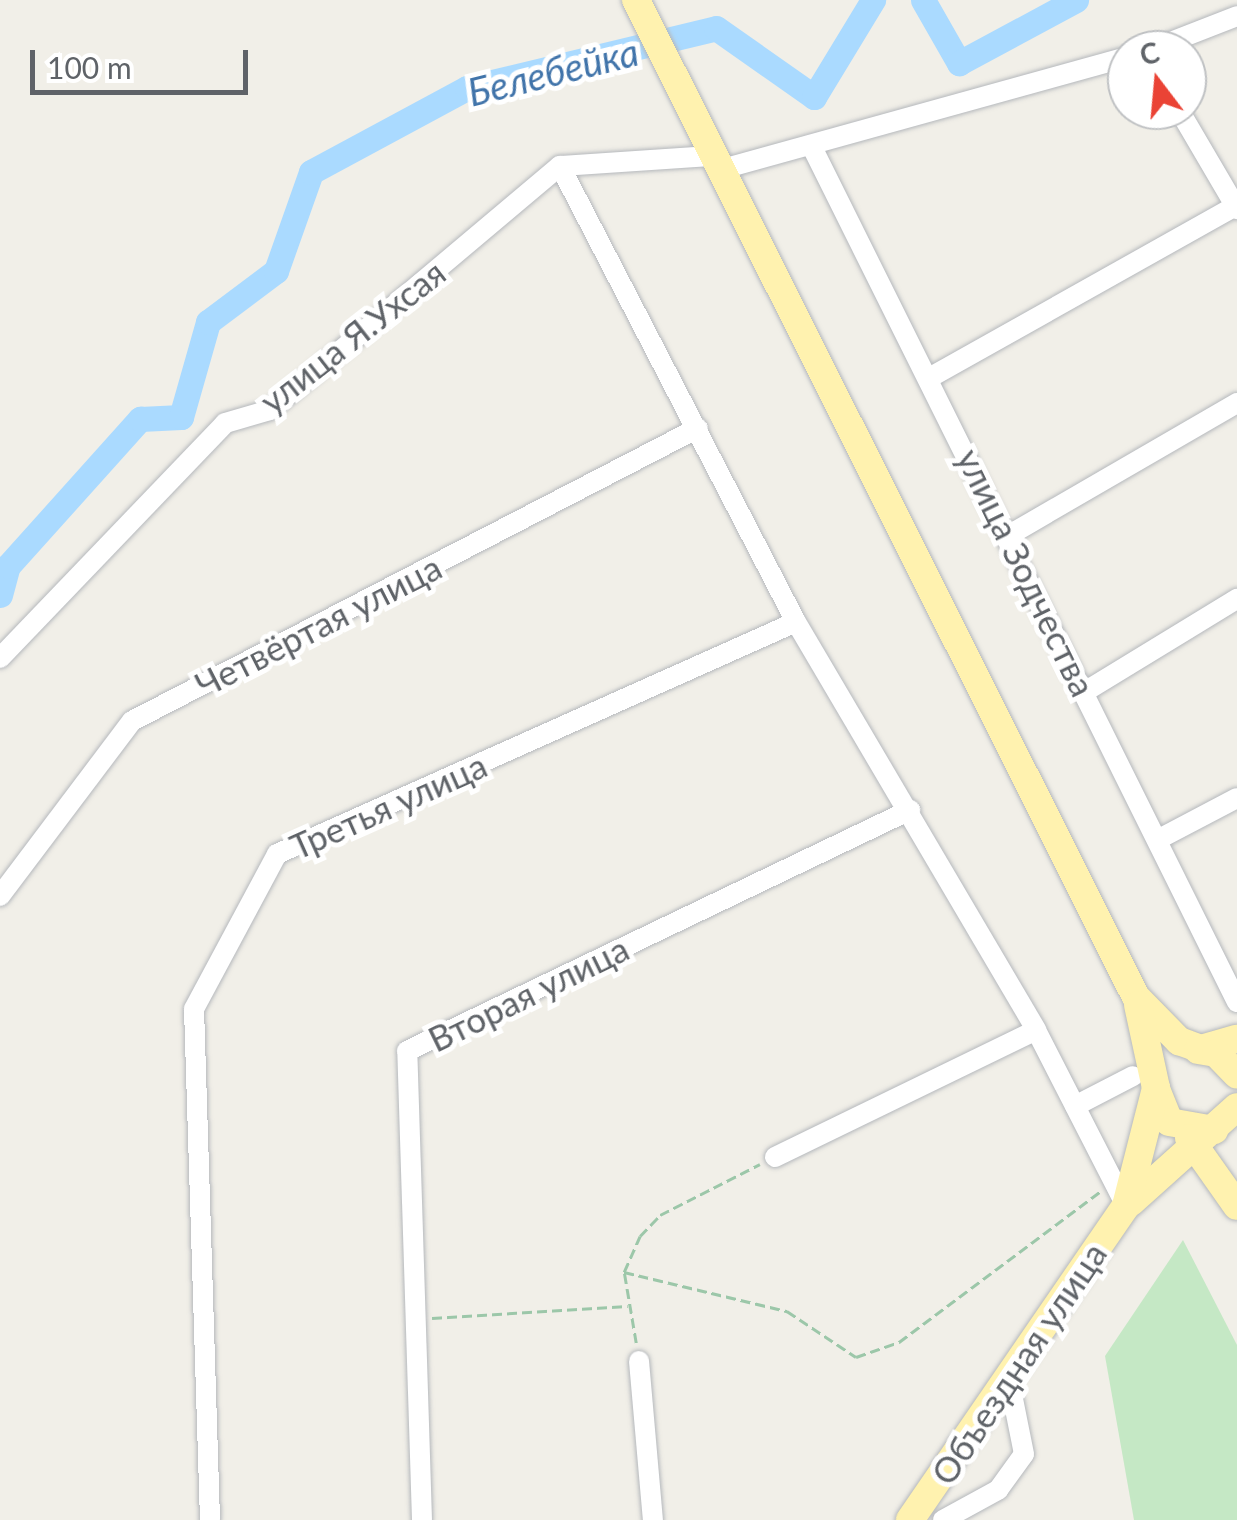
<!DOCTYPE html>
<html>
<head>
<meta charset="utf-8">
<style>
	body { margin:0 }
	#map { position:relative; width:1237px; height:1520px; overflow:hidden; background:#f1efe8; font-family:Lato,sans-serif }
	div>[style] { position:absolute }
	.green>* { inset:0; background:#c5e8c5 }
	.river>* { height:25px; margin:-12.5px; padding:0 12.5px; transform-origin:12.5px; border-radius:12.5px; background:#aadaff }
	.path>* { height:2.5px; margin-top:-1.25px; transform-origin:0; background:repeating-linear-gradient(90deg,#9cc7a9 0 10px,transparent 0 15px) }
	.roads { filter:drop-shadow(0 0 2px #b5b8bc) drop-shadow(0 0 2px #b5b8bc) }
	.minor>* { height:20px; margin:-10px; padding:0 10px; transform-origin:10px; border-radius:10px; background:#fff }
	.major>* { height:28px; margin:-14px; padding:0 14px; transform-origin:14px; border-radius:14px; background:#fff2af }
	span { translate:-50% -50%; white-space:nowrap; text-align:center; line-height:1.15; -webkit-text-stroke:10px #fff; paint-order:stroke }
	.street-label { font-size:35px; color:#5f6368 }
	.water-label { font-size:38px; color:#4174aa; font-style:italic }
	.north { position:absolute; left:1107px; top:30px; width:100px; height:100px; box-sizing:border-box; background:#fff; border:2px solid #bfc1c3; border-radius:50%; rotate:344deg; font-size:28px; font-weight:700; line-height:40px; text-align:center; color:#5f6368 }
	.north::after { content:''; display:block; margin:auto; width:35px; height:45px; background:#ea4335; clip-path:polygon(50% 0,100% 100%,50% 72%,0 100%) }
	.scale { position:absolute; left:30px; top:50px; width:218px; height:45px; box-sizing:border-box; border:5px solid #5f6368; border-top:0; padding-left:12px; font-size:30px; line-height:35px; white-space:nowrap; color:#5f6368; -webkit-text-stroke:8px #fff; paint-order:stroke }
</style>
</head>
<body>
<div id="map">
	<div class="green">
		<div style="clip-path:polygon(1183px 1240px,1237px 1345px,1237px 1520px,1134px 1520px,1105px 1356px)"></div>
	</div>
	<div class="river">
		<div style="left:923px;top:0;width:73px;rotate:60.3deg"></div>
		<div style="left:959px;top:63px;width:133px;rotate:-28.3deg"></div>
		<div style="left:0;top:595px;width:30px;rotate:-75deg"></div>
		<div style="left:8px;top:566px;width:198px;rotate:-48.1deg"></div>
		<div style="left:140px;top:419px;width:41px;rotate:-2.8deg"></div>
		<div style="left:181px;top:417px;width:99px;rotate:-74.1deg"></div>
		<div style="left:208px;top:322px;width:85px;rotate:-36.9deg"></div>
		<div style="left:276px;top:271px;width:105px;rotate:-70.5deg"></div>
		<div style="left:311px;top:172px;width:177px;rotate:-28.3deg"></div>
		<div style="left:467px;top:88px;width:256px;rotate:-13.5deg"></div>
		<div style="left:716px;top:28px;width:120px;rotate:35.1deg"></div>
		<div style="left:814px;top:97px;width:114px;rotate:-58.7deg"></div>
	</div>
	<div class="path">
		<div style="left:624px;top:1272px;width:168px;rotate:13.5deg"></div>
		<div style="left:787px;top:1311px;width:83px;rotate:33.7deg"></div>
		<div style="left:856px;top:1357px;width:46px;rotate:-19.2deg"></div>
		<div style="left:899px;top:1342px;width:252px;rotate:-36.8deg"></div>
		<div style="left:432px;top:1318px;width:196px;rotate:-3.5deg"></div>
		<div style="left:636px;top:1343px;width:72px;rotate:-99.6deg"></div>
		<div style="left:624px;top:1272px;width:39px;rotate:-66deg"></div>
		<div style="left:640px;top:1236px;width:29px;rotate:-46deg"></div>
		<div style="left:660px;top:1215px;width:112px;rotate:-27deg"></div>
	</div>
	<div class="roads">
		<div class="minor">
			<div style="left:1150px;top:50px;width:93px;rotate:-21.3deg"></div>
			<div style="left:1179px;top:110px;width:115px;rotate:59.6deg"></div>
			<div style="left:811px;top:145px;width:957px;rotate:63.57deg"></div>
			<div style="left:560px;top:166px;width:513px;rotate:62.64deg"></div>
			<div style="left:796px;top:622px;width:473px;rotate:59.5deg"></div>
			<div style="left:1036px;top:1030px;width:198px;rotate:62.9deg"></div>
			<div style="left:719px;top:170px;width:423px;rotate:-15.5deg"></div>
			<div style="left:929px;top:378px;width:353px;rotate:-29.3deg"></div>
			<div style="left:1011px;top:534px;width:261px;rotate:-30.1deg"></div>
			<div style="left:0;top:658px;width:325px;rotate:-46.2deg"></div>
			<div style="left:225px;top:423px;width:47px;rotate:-16.1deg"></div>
			<div style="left:270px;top:410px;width:379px;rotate:-40.1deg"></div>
			<div style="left:560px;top:166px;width:152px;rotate:-3.8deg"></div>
			<div style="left:1086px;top:691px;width:177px;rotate:-31.4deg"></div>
			<div style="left:1157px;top:840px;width:90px;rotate:-27.7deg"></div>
			<div style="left:0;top:896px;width:219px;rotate:-53deg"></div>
			<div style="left:132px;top:721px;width:637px;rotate:-27.37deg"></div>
			<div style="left:1075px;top:1106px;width:65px;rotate:-27.3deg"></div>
			<div style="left:775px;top:1157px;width:290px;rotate:-25.9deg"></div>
			<div style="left:639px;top:1361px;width:160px;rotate:85deg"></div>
			<div style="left:210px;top:1520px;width:511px;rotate:-91.79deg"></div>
			<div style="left:194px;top:1009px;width:176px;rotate:-61.8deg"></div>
			<div style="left:277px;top:854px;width:568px;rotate:-24.09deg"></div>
			<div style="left:422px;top:1520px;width:469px;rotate:-91.8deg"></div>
			<div style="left:407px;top:1051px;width:558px;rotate:-25.6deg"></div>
			<div style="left:943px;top:1520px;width:63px;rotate:-28.6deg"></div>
			<div style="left:998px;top:1490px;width:44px;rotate:-54.2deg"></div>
			<div style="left:1024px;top:1454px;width:82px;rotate:-101.3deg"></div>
		</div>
		<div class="major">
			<div style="left:636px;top:0;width:1115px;rotate:63.37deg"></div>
			<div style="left:1136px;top:997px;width:62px;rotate:45.7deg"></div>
			<div style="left:1179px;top:1041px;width:23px;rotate:20deg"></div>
			<div style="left:1201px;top:1049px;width:37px;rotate:-16deg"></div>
			<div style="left:1198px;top:1050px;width:18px;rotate:9deg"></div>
			<div style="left:1216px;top:1053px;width:30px;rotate:46deg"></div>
			<div style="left:1156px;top:1089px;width:35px;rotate:68deg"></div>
			<div style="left:1169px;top:1122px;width:46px;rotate:10.1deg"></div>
			<div style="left:1189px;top:1138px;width:83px;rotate:54.8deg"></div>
			<div style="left:1131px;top:1202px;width:142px;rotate:-41.9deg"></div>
			<div style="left:910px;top:1520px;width:381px;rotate:-55.5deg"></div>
			<div style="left:1126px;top:1206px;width:122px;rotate:-75.7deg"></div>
			<div style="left:1156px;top:1088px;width:85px;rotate:-102.2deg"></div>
		</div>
	</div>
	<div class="street-label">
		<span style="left:352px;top:336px;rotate:-38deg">улица Я.Ухсая</span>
		<span style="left:1027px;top:572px;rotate:64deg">улица Зодчества</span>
		<span style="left:318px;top:625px;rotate:-27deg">Четвёртая улица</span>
		<span style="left:388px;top:805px;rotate:-24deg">Третья улица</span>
		<span style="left:528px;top:993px;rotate:-26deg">Вторая улица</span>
		<span style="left:1018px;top:1363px;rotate:-56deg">Объездная улица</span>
	</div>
	<div class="water-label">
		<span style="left:553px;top:72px;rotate:-14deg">Белебейка</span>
	</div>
	<div class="north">С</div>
	<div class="scale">100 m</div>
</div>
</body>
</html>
